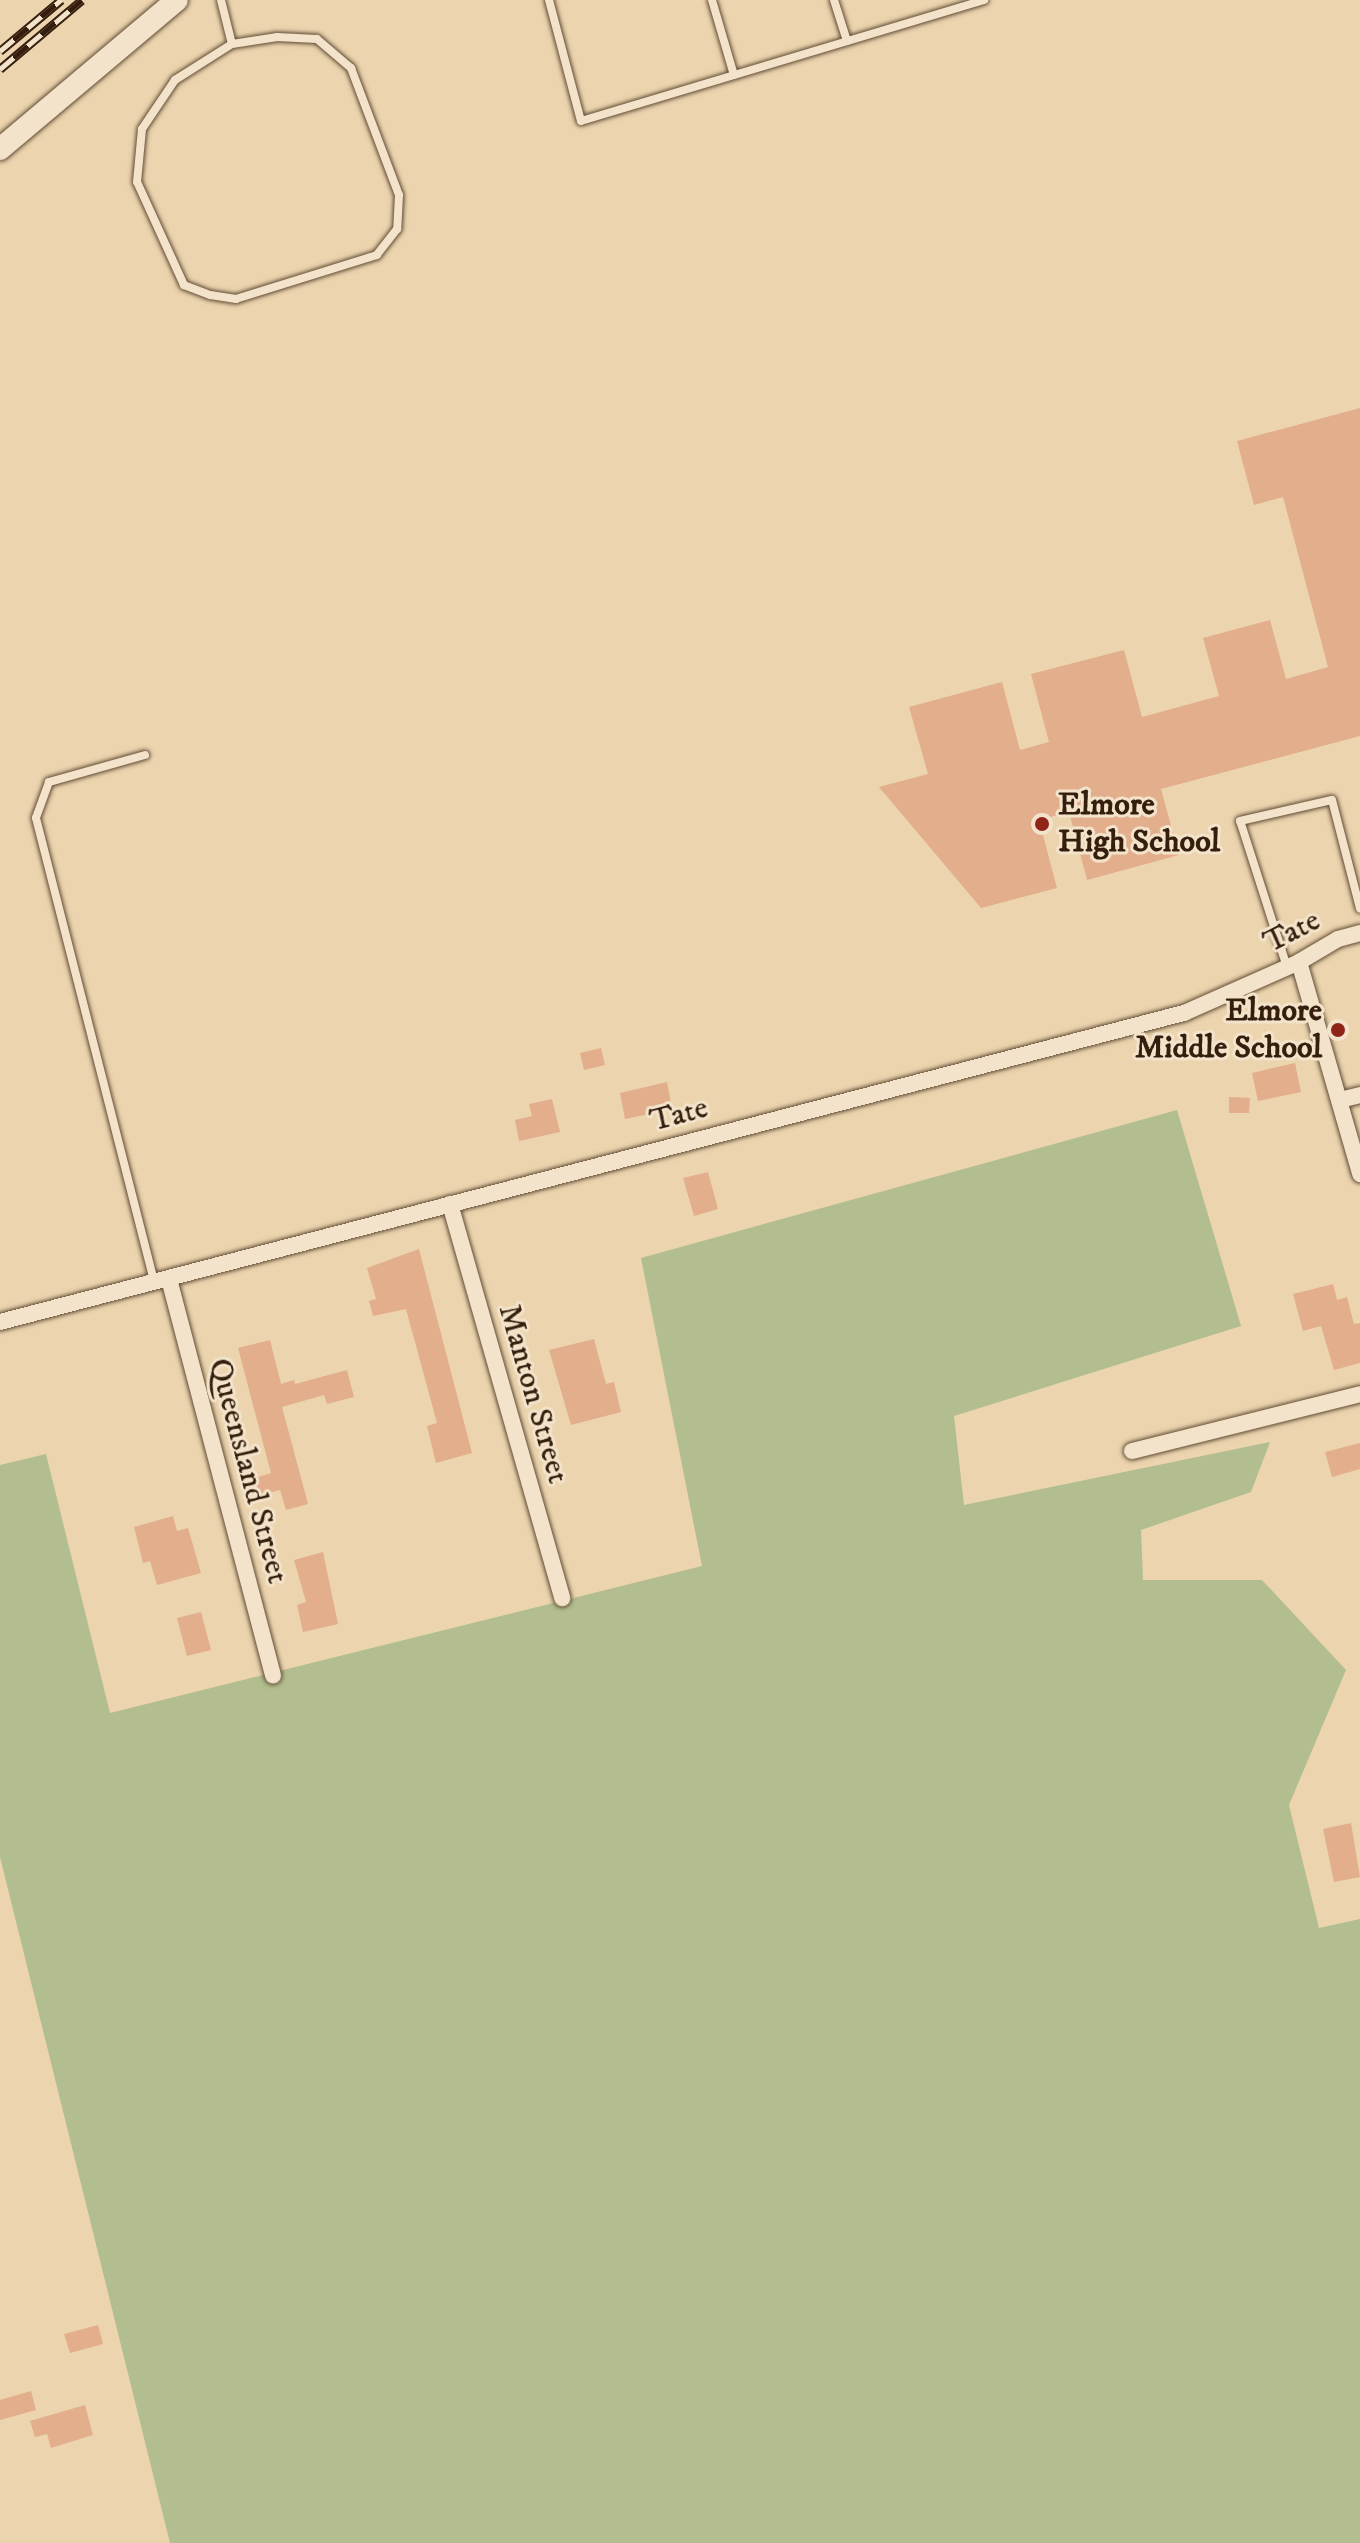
<!DOCTYPE html>
<html>
<head>
<meta charset="utf-8">
<style>
	body { margin:0 }
	#map { position:relative; width:1360px; height:2543px; overflow:hidden; background:#ebd4ae; font-family:"IM FELL DW Pica",serif }
	div>[style] { position:absolute }
	.green>* { inset:0; background:#b2be8f }
	.building>* { inset:0; background:#e3ae8c }
	.roads { filter:drop-shadow(0 0 2px #624c35) drop-shadow(0 0 2px #624c35) }
	.lane>* { height:8px; margin:-4px; padding:0 4px; transform-origin:4px; border-radius:4px; background:#f2e3ca }
	.street>* { height:16px; margin:-8px; padding:0 8px; transform-origin:8px; border-radius:8px; background:#f2e3ca }
	.secondary>* { height:22px; margin:-11px; padding:0 11px; transform-origin:11px; border-radius:11px; background:#f2e3ca }
	.rail>* { height:9px; margin-top:-4.5px; transform-origin:0; background:repeating-linear-gradient(90deg,#f2e3ca 0 18px,#351e0d 0 36px); box-sizing:border-box; border-block:2px solid #351e0d }
	.dots>* { width:22px; height:22px; translate:-50% -50%; box-sizing:border-box; border:4px solid #f2e3ca; border-radius:50% }
	span { translate:-50% -50%; white-space:nowrap; text-align:center; line-height:1.15; -webkit-text-stroke:6px #f2e3ca; paint-order:stroke }
	.poi-label { font-size:32px; color:#351e0d; font-weight:700 }
	.left { translate:0 -50%; text-align:left }
	.right { translate:-100% -50%; text-align:right }
	.street-label { font-size:32px; color:#351e0d }
</style>
</head>
<body>
<div id="map">
	<div class="green">
		<div style="clip-path:polygon(1177px 1110px,1241px 1326px,954px 1416px,964px 1505px,1270px 1442px,1251px 1492px,1141px 1530px,1143px 1580px,1262px 1580px,1346px 1670px,1289px 1805px,1319px 1928px,1360px 1919px,1360px 2543px,170px 2543px,0 1857px,0 1465px,46px 1454px,110px 1713px,702px 1566px,641px 1258px)"></div>
	</div>
	<div class="building">
		<div style="clip-path:polygon(1360px 408px,1360px 736px,1161px 789px,1179px 855px,1087px 880px,1069px 812px,1039px 820px,1057px 888px,981px 908px,879px 787px,928px 774px,909px 707px,1002px 682px,1020px 750px,1049px 742px,1031px 674px,1124px 650px,1142px 717px,1219px 696px,1203px 638px,1270px 620px,1286px 679px,1328px 667px,1283px 497px,1254px 505px,1237px 441px)"></div>
		<div style="clip-path:polygon(601px 1048px,605px 1065px,584px 1070px,580px 1053px)"></div>
		<div style="clip-path:polygon(1295px 1063px,1301px 1092px,1258px 1101px,1252px 1073px)"></div>
		<div style="clip-path:polygon(667px 1082px,672px 1109px,625px 1119px,620px 1093px)"></div>
		<div style="clip-path:polygon(1229px 1097px,1250px 1098px,1249px 1113px,1229px 1113px)"></div>
		<div style="clip-path:polygon(552px 1099px,560px 1132px,519px 1141px,515px 1120px,532px 1116px,529px 1104px)"></div>
		<div style="clip-path:polygon(708px 1172px,718px 1209px,694px 1216px,683px 1178px)"></div>
		<div style="clip-path:polygon(419px 1249px,472px 1453px,436px 1463px,427px 1426px,437px 1423px,406px 1309px,373px 1316px,369px 1301px,376px 1299px,367px 1268px)"></div>
		<div style="clip-path:polygon(1333px 1284px,1337px 1300px,1347px 1297px,1354px 1324px,1360px 1323px,1360px 1363px,1334px 1370px,1321px 1326px,1303px 1331px,1293px 1294px)"></div>
		<div style="clip-path:polygon(594px 1339px,606px 1384px,614px 1382px,621px 1412px,571px 1425px,549px 1350px)"></div>
		<div style="clip-path:polygon(270px 1340px,281px 1384px,294px 1380px,295px 1384px,347px 1370px,354px 1397px,327px 1404px,324px 1395px,282px 1407px,308px 1504px,286px 1510px,280px 1490px,257px 1496px,252px 1479px,271px 1473px,238px 1348px)"></div>
		<div style="clip-path:polygon(1360px 1443px,1360px 1469px,1332px 1477px,1325px 1452px)"></div>
		<div style="clip-path:polygon(173px 1516px,177px 1531px,188px 1528px,201px 1573px,157px 1585px,150px 1561px,143px 1563px,134px 1527px)"></div>
		<div style="clip-path:polygon(323px 1552px,338px 1624px,303px 1632px,297px 1605px,306px 1602px,294px 1560px)"></div>
		<div style="clip-path:polygon(201px 1612px,211px 1650px,187px 1656px,177px 1618px)"></div>
		<div style="clip-path:polygon(1351px 1823px,1360px 1877px,1334px 1882px,1323px 1829px)"></div>
		<div style="clip-path:polygon(98px 2325px,103px 2344px,70px 2353px,64px 2334px)"></div>
		<div style="clip-path:polygon(31px 2391px,36px 2410px,0 2420px,0 2400px)"></div>
		<div style="clip-path:polygon(85px 2405px,93px 2435px,51px 2448px,47px 2434px,35px 2437px,30px 2421px)"></div>
	</div>
	<div class="roads">
		<div class="lane">
			<div style="left:221px;top:0;width:45px;rotate:76deg"></div>
			<div style="left:549px;top:0;width:125px;rotate:75.2deg"></div>
			<div style="left:581px;top:121px;width:421px;rotate:-16.7deg"></div>
			<div style="left:712px;top:0;width:78px;rotate:73.7deg"></div>
			<div style="left:834px;top:0;width:43px;rotate:72.4deg"></div>
			<div style="left:277px;top:37px;width:40px;rotate:2.9deg"></div>
			<div style="left:317px;top:39px;width:45px;rotate:40.5deg"></div>
			<div style="left:351px;top:68px;width:136px;rotate:69.3deg"></div>
			<div style="left:399px;top:195px;width:34px;rotate:93deg"></div>
			<div style="left:397px;top:229px;width:33px;rotate:128deg"></div>
			<div style="left:377px;top:255px;width:148px;rotate:162.7deg"></div>
			<div style="left:236px;top:299px;width:26px;rotate:-171deg"></div>
			<div style="left:210px;top:295px;width:28px;rotate:-159deg"></div>
			<div style="left:184px;top:285px;width:113px;rotate:-114.5deg"></div>
			<div style="left:137px;top:182px;width:53px;rotate:-84.6deg"></div>
			<div style="left:142px;top:129px;width:59px;rotate:-56deg"></div>
			<div style="left:175px;top:80px;width:67px;rotate:-32.3deg"></div>
			<div style="left:232px;top:44px;width:46px;rotate:-8.8deg"></div>
			<div style="left:145px;top:755px;width:100px;rotate:164.3deg"></div>
			<div style="left:49px;top:782px;width:38px;rotate:110deg"></div>
			<div style="left:36px;top:818px;width:479px;rotate:75.7deg"></div>
			<div style="left:1287px;top:967px;width:153px;rotate:-107.8deg"></div>
			<div style="left:1240px;top:821px;width:94px;rotate:-12.9deg"></div>
			<div style="left:1332px;top:800px;width:112px;rotate:75.5deg"></div>
		</div>
		<div class="street">
			<div style="left:1299px;top:962px;width:221px;rotate:73.9deg"></div>
			<div style="left:1340px;top:1100px;width:21px;rotate:-14deg"></div>
			<div style="left:450px;top:1204px;width:410px;rotate:74.1deg"></div>
			<div style="left:169px;top:1279px;width:410px;rotate:75.3deg"></div>
			<div style="left:0;top:1322px;width:1224px;rotate:-14.63deg"></div>
			<div style="left:1184px;top:1013px;width:126px;rotate:-23.9deg"></div>
			<div style="left:1299px;top:962px;width:45px;rotate:-30.5deg"></div>
			<div style="left:1338px;top:939px;width:23px;rotate:-15deg"></div>
			<div style="left:1132px;top:1451px;width:235px;rotate:-14deg"></div>
		</div>
		<div class="secondary">
			<div style="left:0;top:149px;width:231px;rotate:-40.1deg"></div>
		</div>
	</div>
	<div class="rail">
		<div style="left:0;top:51px;width:80px;rotate:-39.9deg"></div>
		<div style="left:0;top:69px;width:107px;rotate:-40.1deg"></div>
	</div>
	<div class="dots">
		<div style="left:1042px;top:824px;background:#8f2418"></div>
		<div style="left:1338px;top:1030px;background:#8f2418"></div>
	</div>
	<div class="poi-label">
		<span class="left" style="left:1058px;top:824px">Elmore<br>High School</span>
		<span class="right" style="left:1322px;top:1030px">Elmore<br>Middle School</span>
	</div>
	<div class="street-label">
		<span style="left:1292px;top:932px;rotate:-27deg">Tate</span>
		<span style="left:679px;top:1115px;rotate:-15deg">Tate</span>
		<span style="left:533px;top:1394px;rotate:74deg">Manton Street</span>
		<span style="left:248px;top:1471px;rotate:75deg">Queensland Street</span>
	</div>
</div>
</body>
</html>
